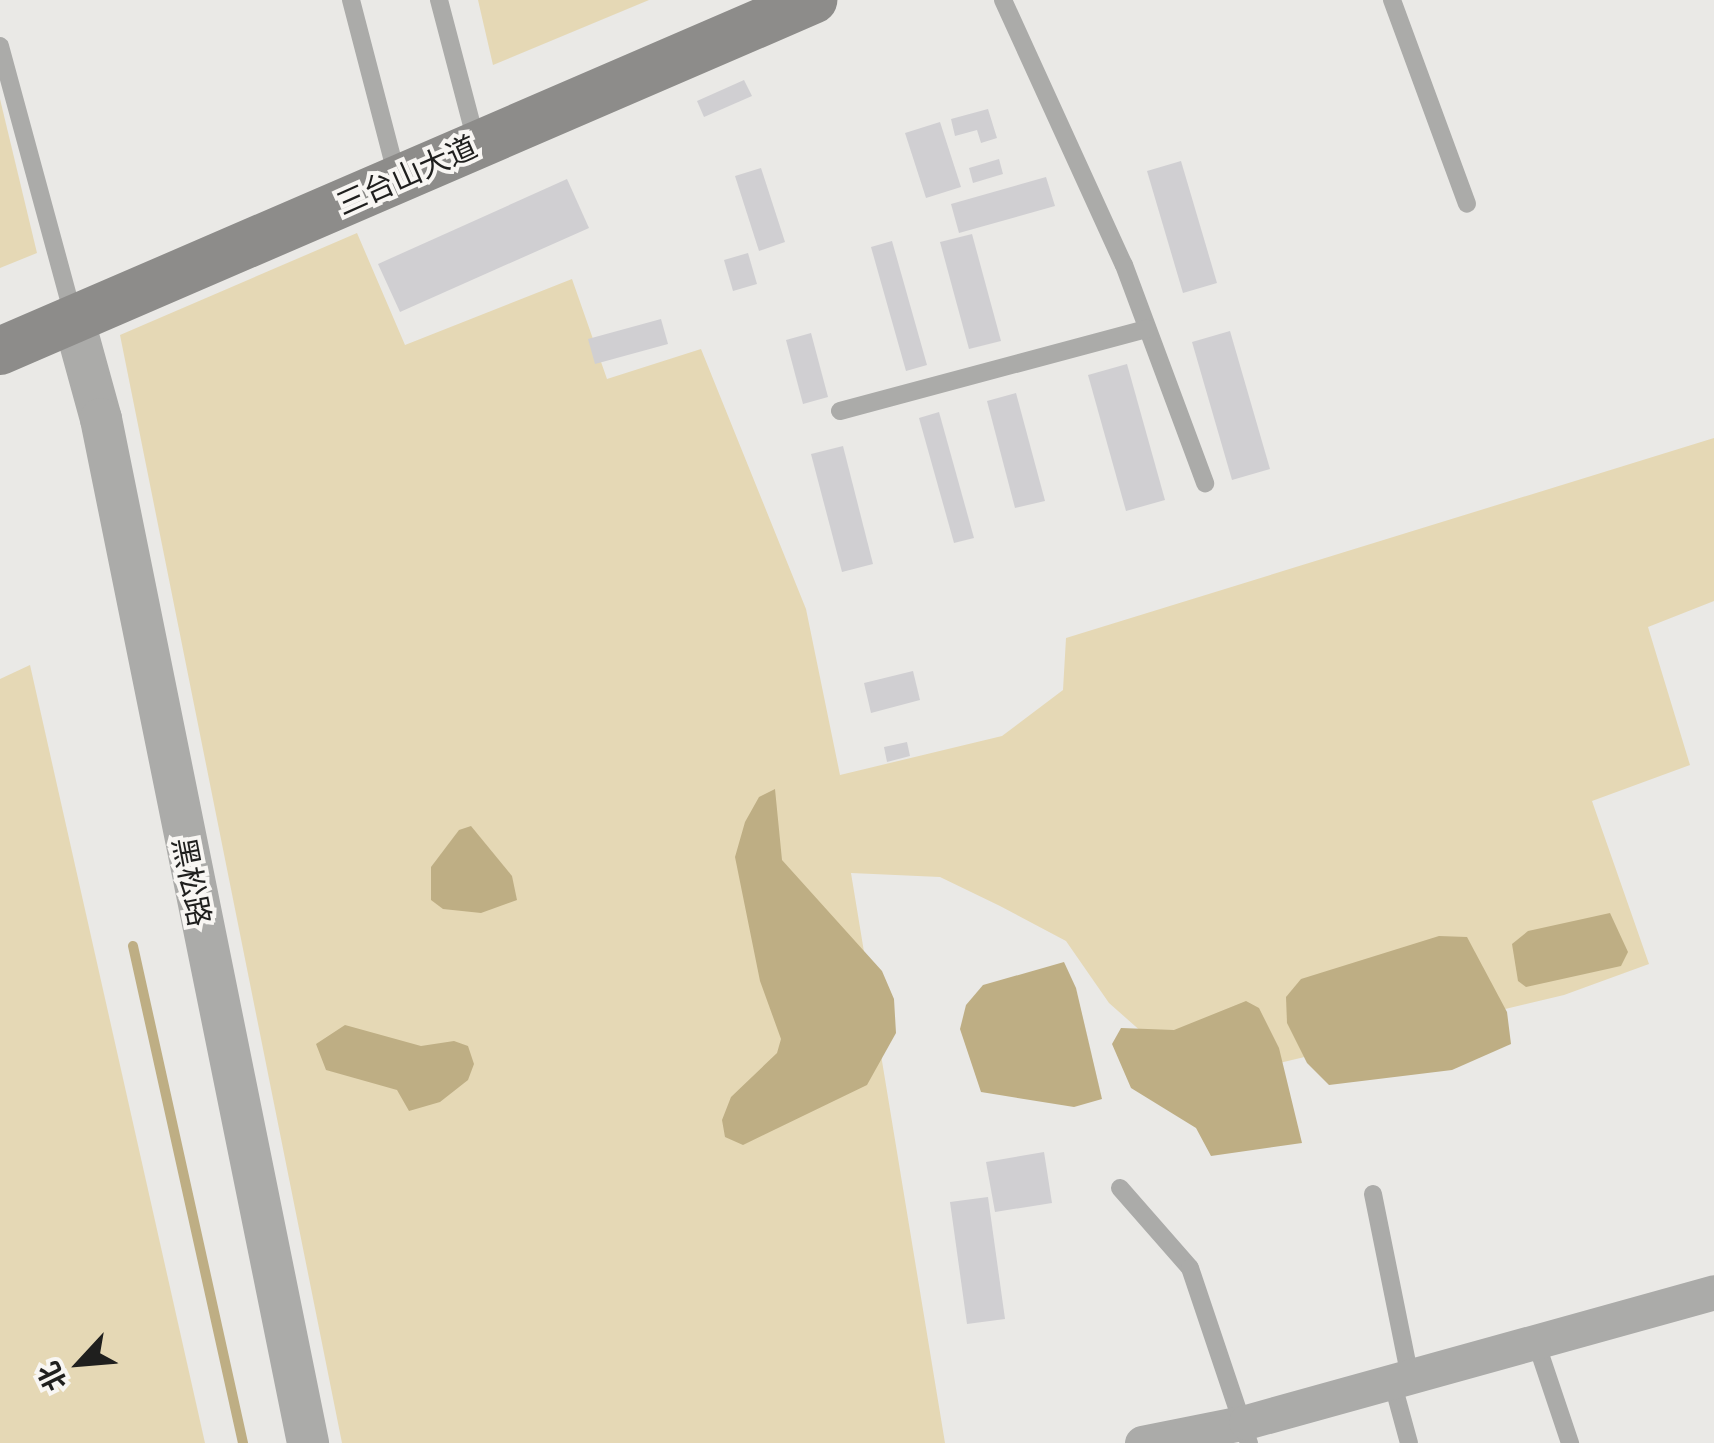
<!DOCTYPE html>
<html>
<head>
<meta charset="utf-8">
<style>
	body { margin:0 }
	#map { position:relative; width:1714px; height:1443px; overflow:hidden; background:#eae9e6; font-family:"DM Sans","Noto Sans SC",sans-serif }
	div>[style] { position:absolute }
	.green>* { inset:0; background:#e5d8b5 }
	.water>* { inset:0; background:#beae84 }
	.stream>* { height:10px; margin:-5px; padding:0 5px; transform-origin:5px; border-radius:5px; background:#beae84 }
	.building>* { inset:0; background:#d0cfd2 }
	.service>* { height:18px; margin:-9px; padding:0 9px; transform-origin:9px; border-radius:9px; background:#ababa9 }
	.minor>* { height:35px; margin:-17.5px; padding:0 17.5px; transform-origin:17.5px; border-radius:17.5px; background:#ababa9 }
	.tertiary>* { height:42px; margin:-21px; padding:0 21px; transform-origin:21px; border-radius:21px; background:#ababa9 }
	.secondary>* { height:48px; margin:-24px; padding:0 24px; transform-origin:24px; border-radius:24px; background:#8d8c8a }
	span { translate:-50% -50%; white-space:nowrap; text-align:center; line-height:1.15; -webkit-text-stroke:8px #f8f6f3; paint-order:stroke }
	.street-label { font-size:30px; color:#1f1f1e }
	.north { position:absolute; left:30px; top:1313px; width:100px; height:100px; -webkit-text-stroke:8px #f8f6f3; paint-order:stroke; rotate:244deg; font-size:28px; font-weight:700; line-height:40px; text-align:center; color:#1f1f1e }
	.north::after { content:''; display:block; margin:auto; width:35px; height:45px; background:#1f1f1e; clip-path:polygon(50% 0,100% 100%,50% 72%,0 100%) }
</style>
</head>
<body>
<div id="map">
	<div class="green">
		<div style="clip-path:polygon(478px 0,649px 0,493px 65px)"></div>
		<div style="clip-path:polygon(0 99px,37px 253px,0 268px)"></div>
		<div style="clip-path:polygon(357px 233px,405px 345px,572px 279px,607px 379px,701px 349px,806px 609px,840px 775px,1002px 736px,1063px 690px,1066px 638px,1714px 438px,1714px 601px,1648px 627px,1690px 765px,1592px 801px,1649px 964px,1564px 995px,1242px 1072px,1161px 1049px,1109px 1003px,1066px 941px,1000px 906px,940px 877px,851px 873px,945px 1443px,342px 1443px,120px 335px)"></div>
		<div style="clip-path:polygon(30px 665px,205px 1443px,0 1443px,0 679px)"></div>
	</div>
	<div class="water">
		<div style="clip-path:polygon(775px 789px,782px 860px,882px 971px,894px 999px,896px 1033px,867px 1085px,743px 1145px,725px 1137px,722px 1120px,731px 1097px,777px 1053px,781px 1039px,760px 981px,735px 857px,745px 822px,759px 797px)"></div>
		<div style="clip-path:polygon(471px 826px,512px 876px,517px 900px,481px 913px,443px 909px,431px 900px,431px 867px,459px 830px)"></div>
		<div style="clip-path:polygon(1610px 913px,1628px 952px,1621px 966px,1526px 987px,1518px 981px,1512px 944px,1528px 931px)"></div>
		<div style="clip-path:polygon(1439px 936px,1467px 937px,1507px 1012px,1511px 1044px,1452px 1070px,1329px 1085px,1307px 1063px,1287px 1023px,1286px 997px,1301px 979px)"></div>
		<div style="clip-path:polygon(1064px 962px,1076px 988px,1102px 1099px,1074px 1107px,981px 1092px,960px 1029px,966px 1005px,983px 985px)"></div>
		<div style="clip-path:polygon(1246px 1001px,1259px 1008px,1279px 1048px,1302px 1143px,1211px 1156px,1196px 1128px,1131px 1088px,1112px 1044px,1121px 1028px,1174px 1030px)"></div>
		<div style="clip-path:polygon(345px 1025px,421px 1046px,454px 1041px,468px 1046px,474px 1064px,468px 1080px,440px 1102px,409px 1111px,397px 1090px,326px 1070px,316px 1044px)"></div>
	</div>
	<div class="stream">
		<div style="left:133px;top:946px;width:509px;rotate:77.52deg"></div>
	</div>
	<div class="building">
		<div style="clip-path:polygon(744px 80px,752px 96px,704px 117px,697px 101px)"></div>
		<div style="clip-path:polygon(988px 109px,997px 138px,981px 143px,977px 130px,955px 136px,951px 119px)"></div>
		<div style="clip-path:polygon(940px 122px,961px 187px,926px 198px,905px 133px)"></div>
		<div style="clip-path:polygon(999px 159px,1003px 174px,973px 183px,969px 168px)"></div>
		<div style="clip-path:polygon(1181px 161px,1217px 283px,1183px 293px,1147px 171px)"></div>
		<div style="clip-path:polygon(761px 168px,785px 242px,759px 251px,735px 176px)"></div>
		<div style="clip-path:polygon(1046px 177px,1055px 206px,959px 233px,951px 204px)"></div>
		<div style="clip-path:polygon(567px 179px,589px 228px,400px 312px,378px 264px)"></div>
		<div style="clip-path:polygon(972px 234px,1001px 341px,969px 349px,940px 242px)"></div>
		<div style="clip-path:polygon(892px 241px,927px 365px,906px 371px,871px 247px)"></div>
		<div style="clip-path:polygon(748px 253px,757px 284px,733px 291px,724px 260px)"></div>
		<div style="clip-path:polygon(661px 319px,668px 344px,595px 364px,588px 339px)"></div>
		<div style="clip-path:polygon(1230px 331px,1270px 469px,1232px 480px,1192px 342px)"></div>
		<div style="clip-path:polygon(811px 333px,828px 397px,803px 404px,786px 340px)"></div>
		<div style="clip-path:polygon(1127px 364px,1165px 500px,1126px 511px,1088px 375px)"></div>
		<div style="clip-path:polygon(1016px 393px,1045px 501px,1015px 508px,987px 401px)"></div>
		<div style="clip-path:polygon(939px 412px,974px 538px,954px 543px,919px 418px)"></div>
		<div style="clip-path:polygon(843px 446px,873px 564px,842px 572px,811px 454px)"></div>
		<div style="clip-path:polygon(913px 671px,920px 700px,871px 713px,864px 683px)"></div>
		<div style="clip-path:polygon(907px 742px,910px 756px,887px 762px,884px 747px)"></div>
		<div style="clip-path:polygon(1044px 1152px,1052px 1203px,995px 1212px,986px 1162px)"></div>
		<div style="clip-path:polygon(988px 1197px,1005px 1319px,967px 1324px,950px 1202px)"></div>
	</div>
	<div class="service">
		<div style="left:351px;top:0;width:186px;rotate:75.4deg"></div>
		<div style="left:439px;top:0;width:150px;rotate:75.3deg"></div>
		<div style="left:1003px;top:0;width:291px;rotate:65.5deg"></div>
		<div style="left:1124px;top:265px;width:233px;rotate:69.6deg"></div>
		<div style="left:1392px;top:0;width:217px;rotate:69.8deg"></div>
		<div style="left:0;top:46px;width:279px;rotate:74.8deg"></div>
		<div style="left:840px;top:411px;width:318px;rotate:-15deg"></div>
		<div style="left:1120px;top:1188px;width:106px;rotate:48.8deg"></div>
		<div style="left:1190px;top:1268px;width:185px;rotate:71.4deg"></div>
		<div style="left:1373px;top:1194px;width:187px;rotate:78.6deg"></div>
		<div style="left:1536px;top:1342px;width:107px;rotate:71.4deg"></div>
		<div style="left:1392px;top:1381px;width:64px;rotate:74.7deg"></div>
	</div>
	<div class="minor">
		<div style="left:1142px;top:1443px;width:106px;rotate:-11.4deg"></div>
		<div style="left:1246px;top:1422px;width:486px;rotate:-15.5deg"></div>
	</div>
	<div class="tertiary">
		<div style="left:74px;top:321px;width:102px;rotate:74.6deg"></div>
		<div style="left:101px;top:419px;width:1045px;rotate:78.57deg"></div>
	</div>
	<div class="secondary">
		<div style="left:0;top:351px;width:886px;rotate:-23.35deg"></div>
	</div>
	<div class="street-label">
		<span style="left:407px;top:176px;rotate:-24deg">三台山大道</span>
		<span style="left:191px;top:882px;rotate:79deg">黑松路</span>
	</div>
	<div class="north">北</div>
</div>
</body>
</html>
